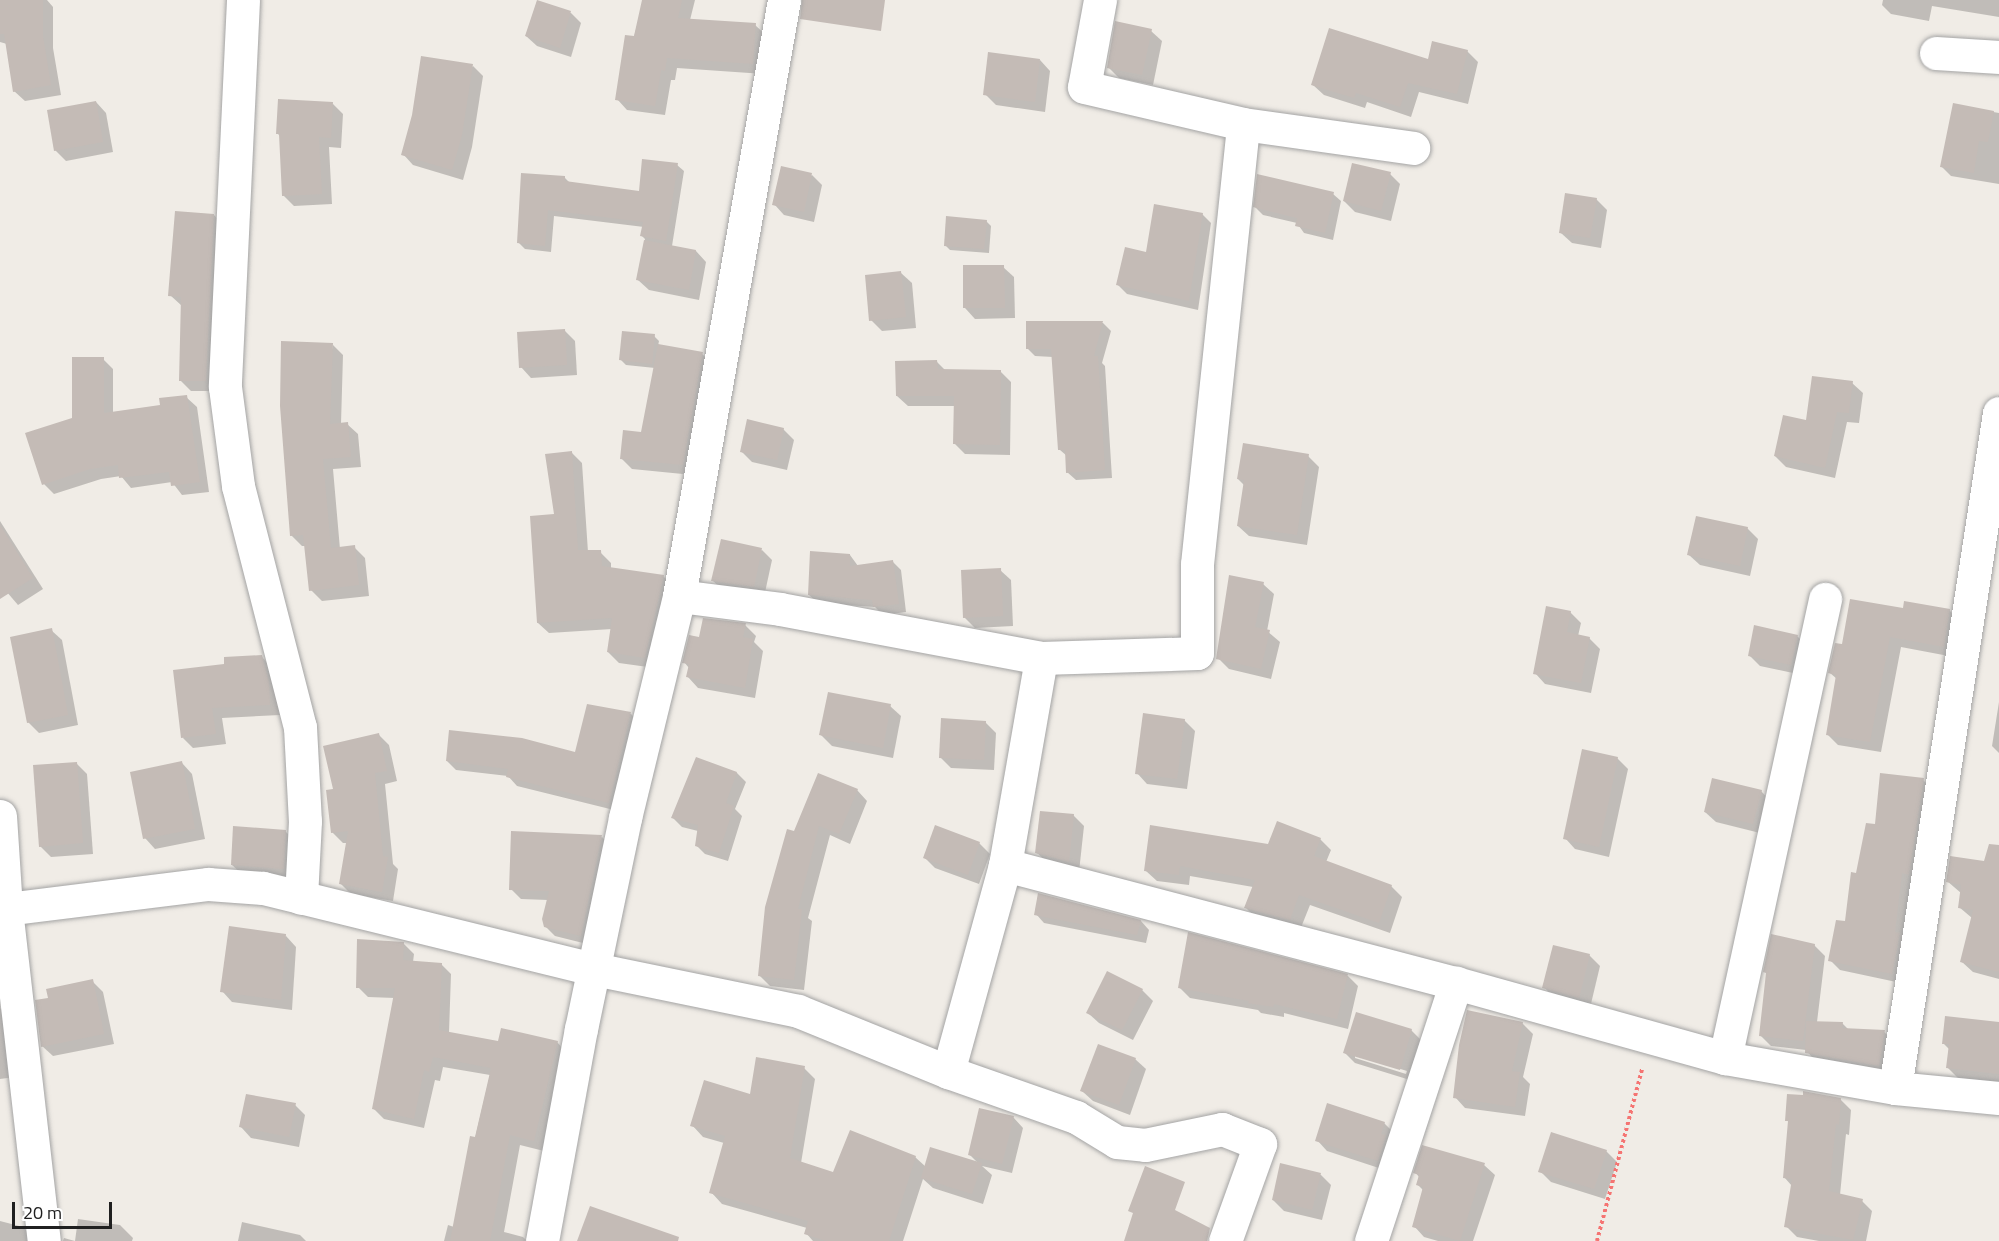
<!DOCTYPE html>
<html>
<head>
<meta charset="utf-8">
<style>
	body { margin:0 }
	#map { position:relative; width:1999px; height:1241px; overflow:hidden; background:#f0ece6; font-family:"Titillium Web",sans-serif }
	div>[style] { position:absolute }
	.shadow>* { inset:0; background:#0003 }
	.building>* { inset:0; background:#c4bbb6 }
	.path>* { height:4px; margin-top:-2px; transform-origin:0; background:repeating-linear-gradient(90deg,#f57472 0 3px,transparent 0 6px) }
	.roads { filter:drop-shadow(0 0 2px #a4a4a4) drop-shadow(0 0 2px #a4a4a4) }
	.minor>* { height:33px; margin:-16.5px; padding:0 16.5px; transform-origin:16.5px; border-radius:16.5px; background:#fff }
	span { translate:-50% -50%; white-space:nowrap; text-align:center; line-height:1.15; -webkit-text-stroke:4.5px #fff; paint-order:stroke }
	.scale { position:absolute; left:12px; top:1202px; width:100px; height:27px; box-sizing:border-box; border:3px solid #202020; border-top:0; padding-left:8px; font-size:18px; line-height:21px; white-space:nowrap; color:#202020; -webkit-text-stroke:4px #fff; paint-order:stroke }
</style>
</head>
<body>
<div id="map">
	<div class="shadow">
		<div style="clip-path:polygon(0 0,47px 0,53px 7px,53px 48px,61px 95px,25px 101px,14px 91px,7px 44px,0 42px)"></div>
		<div style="clip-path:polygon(644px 0,695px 0,690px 20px,755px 25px,766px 35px,764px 74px,677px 68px,675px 80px,671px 80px,665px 115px,627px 110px,617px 99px)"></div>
		<div style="clip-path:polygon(1883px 0,1999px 0,1999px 17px,1932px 6px,1929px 21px,1891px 14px,1882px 5px)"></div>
		<div style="clip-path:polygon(537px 2px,571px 13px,581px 23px,571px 57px,537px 46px,526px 36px)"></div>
		<div style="clip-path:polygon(1151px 31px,1162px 41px,1153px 85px,1119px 78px,1108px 67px)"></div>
		<div style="clip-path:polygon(1467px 51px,1478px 62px,1468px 104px,1419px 92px,1411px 117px,1367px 102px,1365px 108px,1324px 95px,1313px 85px)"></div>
		<div style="clip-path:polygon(1040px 60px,1050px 71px,1045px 112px,996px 105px,985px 94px)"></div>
		<div style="clip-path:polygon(473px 66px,483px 76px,472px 147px,463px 180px,413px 165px,403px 154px)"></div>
		<div style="clip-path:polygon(96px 102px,106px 113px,113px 152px,66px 161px,55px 150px)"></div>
		<div style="clip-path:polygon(333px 104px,343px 114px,341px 148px,329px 147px,332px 204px,294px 206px,283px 195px,280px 136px,278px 134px)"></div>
		<div style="clip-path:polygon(1954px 105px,1999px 113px,1999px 184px,1951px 176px,1942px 167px)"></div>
		<div style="clip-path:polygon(677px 165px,684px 171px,672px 246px,696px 251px,706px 262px,699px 300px,649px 290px,638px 280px,645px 239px,642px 236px,644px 227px,554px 216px,551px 252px,525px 249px,518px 242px,565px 178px,570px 183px,640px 193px)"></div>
		<div style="clip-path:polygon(1390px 174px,1400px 184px,1391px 221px,1355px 212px,1344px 201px)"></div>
		<div style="clip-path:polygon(812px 175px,822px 185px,814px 222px,784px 215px,774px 204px)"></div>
		<div style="clip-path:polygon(1333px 194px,1341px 201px,1333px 240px,1304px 233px,1297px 223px,1263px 215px,1255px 207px)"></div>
		<div style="clip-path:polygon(1596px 199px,1607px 210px,1601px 248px,1572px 243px,1561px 233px)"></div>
		<div style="clip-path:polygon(1202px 214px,1211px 223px,1198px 310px,1127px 294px,1118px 285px,1147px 253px)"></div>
		<div style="clip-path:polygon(214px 215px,224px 226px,217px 391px,191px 391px,180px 380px,182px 306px,170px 295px)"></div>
		<div style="clip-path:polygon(986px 221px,991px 226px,989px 253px,950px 250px,945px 245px)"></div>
		<div style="clip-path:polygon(1003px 267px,1014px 277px,1015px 318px,975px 319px,965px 308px)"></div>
		<div style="clip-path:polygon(901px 273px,912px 283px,916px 328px,882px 331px,871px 320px)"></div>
		<div style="clip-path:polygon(1027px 322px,1103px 323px,1111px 331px,1102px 363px,1105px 366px,1112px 478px,1076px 480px,1067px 472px,1067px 456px,1060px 450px,1053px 357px,1035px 356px,1027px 348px)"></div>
		<div style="clip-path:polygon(564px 330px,575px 341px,577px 375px,531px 378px,521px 367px)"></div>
		<div style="clip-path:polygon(654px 336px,659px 341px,658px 346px,702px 354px,713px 364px,693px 475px,632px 469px,621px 458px,642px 433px,655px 368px,626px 365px,621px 360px)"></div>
		<div style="clip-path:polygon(333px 345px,343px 355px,341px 424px,347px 424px,358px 434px,361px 467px,333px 469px,340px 549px,354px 547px,365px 558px,369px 596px,322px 601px,311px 590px,306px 546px,302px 546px,291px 535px)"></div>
		<div style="clip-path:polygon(103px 359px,113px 369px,113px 413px,162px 407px,186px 397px,197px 407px,209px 492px,182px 495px,172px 482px,131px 488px,121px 476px,101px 479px,54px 494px,44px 484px)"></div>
		<div style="clip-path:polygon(937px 362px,945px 370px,1000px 371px,1011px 382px,1010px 455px,965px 454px,955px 444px,955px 406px,908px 406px,897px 396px)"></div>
		<div style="clip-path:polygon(1852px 383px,1863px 393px,1859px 423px,1847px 422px,1835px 478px,1786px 467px,1775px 456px,1808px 422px)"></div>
		<div style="clip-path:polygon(783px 429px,794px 440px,787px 470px,752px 462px,741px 451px)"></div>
		<div style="clip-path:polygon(572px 453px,582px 463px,588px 552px,600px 552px,611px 563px,611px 569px,663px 576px,674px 587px,655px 668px,619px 663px,608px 652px,612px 629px,549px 633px,538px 623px)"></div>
		<div style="clip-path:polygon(1308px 456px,1319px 467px,1307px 545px,1249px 536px,1238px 526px,1244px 485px,1238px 479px)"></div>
		<div style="clip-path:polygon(0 521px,43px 589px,18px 605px,0 584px)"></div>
		<div style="clip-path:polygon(1747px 528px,1758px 539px,1750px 576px,1700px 565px,1689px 555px)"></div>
		<div style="clip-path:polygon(762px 550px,772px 560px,764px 597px,724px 591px,713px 581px)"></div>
		<div style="clip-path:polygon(850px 555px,858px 566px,892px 561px,901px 570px,906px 612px,883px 615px,875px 607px,818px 603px,809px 595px)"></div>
		<div style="clip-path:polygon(1000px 570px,1011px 580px,1013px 626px,975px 628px,964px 617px)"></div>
		<div style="clip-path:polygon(1263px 584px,1274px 594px,1267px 631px,1280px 642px,1271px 679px,1229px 669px,1218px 658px)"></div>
		<div style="clip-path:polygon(1904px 609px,1949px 610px,1960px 621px,1954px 657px,1901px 647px,1881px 752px,1838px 745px,1827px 734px,1837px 679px,1830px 673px,1843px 646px)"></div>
		<div style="clip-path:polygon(1570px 612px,1581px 623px,1578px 636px,1589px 638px,1600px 649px,1591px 693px,1545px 684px,1535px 673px)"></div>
		<div style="clip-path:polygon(745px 625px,756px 636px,754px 642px,763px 651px,755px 698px,698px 688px,688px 677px,689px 668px,684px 662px,700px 638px)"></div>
		<div style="clip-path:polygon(51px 630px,62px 640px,78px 725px,39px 733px,28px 722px)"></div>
		<div style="clip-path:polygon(1797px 636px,1808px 647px,1802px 675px,1760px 666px,1749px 655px)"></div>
		<div style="clip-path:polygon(262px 657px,272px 668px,280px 715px,222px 718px,226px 744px,193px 748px,183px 738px,226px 665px)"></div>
		<div style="clip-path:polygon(1999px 702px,1999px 753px,1992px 746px)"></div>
		<div style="clip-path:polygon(588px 706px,631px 714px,640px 723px,618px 811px,517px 786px,508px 776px,456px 770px,447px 761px,576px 754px)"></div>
		<div style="clip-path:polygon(890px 706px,901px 716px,893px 758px,832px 746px,821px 735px)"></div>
		<div style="clip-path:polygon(1184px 720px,1195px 731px,1187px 789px,1147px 784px,1137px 773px)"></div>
		<div style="clip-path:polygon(985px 722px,996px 733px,994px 770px,951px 768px,941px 758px)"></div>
		<div style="clip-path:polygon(378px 734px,389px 745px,397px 781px,385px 784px,393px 864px,398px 869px,393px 901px,351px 894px,341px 884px,347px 843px,343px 843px,332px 832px,335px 790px)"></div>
		<div style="clip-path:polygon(1617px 758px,1628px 769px,1609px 857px,1575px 849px,1565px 838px)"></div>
		<div style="clip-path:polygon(697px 759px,737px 773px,746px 782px,735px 809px,742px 816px,728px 861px,705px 854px,696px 845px,698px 831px,682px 827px,673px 818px)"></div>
		<div style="clip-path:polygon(182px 763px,192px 774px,205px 839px,155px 849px,145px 838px)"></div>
		<div style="clip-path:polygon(77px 764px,87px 774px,93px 854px,51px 857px,40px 846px)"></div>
		<div style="clip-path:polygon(1923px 780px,1933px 790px,1901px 983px,1840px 970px,1830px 960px,1846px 923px,1858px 875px,1876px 826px)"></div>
		<div style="clip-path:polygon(857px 790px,867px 801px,850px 844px,830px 835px,808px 918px,812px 921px,804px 990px,770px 986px,759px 975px,795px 833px)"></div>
		<div style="clip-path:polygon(1761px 791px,1771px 802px,1764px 834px,1716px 822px,1705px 812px)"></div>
		<div style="clip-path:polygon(1073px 815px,1084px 826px,1079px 872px,1048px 863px,1037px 853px)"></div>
		<div style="clip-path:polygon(285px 831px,296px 842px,294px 879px,243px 875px,232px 865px)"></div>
		<div style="clip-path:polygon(602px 837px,611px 846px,591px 945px,555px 936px,545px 926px,548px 900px,521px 899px,511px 889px)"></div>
		<div style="clip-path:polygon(1320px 839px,1331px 850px,1326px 862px,1391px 886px,1402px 897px,1390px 933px,1310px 905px,1300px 930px,1256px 918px,1246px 908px,1253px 887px,1190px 876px,1189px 885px,1157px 881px,1146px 871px,1269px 846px)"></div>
		<div style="clip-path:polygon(979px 843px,990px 854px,979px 884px,935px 868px,924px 857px)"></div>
		<div style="clip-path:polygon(1999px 864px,1999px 979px,1973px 972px,1962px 962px,1972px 918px,1959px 907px,1961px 893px,1947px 881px)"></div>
		<div style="clip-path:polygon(1036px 914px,1141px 921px,1149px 930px,1146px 943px,1044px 923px)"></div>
		<div style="clip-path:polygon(1189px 934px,1348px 976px,1358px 986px,1348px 1029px,1284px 1013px,1284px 1017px,1261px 1013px,1258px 1010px,1190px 998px,1179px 987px)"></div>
		<div style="clip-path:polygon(286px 936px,296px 947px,292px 1010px,232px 1002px,222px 991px)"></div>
		<div style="clip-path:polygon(403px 943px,414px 954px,413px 962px,441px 964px,451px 974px,449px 1033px,499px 1043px,557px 1042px,567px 1053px,544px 1151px,520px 1145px,504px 1232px,523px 1237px,527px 1241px,444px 1241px,448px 1225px,454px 1227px,490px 1075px,443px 1067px,440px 1081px,435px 1080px,424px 1128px,384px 1119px,373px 1108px,395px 998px,368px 997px,358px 987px)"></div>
		<div style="clip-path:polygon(1814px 945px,1825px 956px,1817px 1022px,1842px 1023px,1849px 1030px,1884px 1032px,1895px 1042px,1890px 1076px,1817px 1063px,1806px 1050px,1771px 1046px,1760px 1035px)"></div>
		<div style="clip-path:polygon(1589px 955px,1600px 966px,1590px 1008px,1554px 998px,1544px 987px)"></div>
		<div style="clip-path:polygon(92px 981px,103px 992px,114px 1044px,53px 1056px,42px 1046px)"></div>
		<div style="clip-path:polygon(1142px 990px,1153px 1001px,1133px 1040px,1099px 1023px,1088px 1013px)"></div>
		<div style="clip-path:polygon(0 1008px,8px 1016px,15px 1077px,0 1079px)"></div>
		<div style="clip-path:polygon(1522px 1023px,1533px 1034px,1523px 1077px,1530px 1084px,1525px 1116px,1465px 1108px,1455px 1097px)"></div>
		<div style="clip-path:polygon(1999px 1024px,1999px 1083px,1958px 1078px,1947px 1067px,1949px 1049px,1943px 1043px)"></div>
		<div style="clip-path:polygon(evenodd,1411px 1030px,1422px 1041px,1410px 1080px,1355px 1063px,1345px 1053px,1411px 1030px,1355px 1055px,1407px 1071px,1406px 1074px,1355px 1058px,1355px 1055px)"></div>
		<div style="clip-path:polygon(1135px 1059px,1146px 1069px,1130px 1115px,1093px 1101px,1082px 1091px)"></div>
		<div style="clip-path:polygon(804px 1068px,815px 1079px,801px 1163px,834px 1174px,915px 1157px,926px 1167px,979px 1164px,969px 1154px,1013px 1117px,1023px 1128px,1012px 1173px,982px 1166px,992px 1175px,983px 1204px,933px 1188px,923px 1179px,903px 1241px,813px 1241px,806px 1233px,807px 1228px,722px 1204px,711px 1192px,724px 1143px,703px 1137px,692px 1125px)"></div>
		<div style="clip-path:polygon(1840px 1099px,1851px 1110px,1849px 1135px,1846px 1134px,1840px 1195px,1862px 1201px,1872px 1211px,1866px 1241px,1819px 1241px,1797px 1237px,1786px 1226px,1792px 1186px,1784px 1177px,1789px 1123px,1787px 1120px)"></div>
		<div style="clip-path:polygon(295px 1105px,305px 1115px,299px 1147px,251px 1138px,241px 1127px)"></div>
		<div style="clip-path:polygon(1384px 1123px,1395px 1134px,1388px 1171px,1327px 1151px,1317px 1140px)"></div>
		<div style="clip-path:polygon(1606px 1151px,1617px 1162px,1605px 1199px,1551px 1182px,1540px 1171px)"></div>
		<div style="clip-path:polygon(1281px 1165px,1321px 1175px,1331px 1185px,1322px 1220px,1284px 1211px,1273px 1200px)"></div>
		<div style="clip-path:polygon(1484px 1165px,1495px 1175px,1473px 1241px,1438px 1241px,1424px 1237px,1414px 1226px,1424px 1191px,1417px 1184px,1419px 1177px,1415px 1172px)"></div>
		<div style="clip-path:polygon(78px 1219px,120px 1225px,133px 1238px,132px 1241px,63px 1241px,64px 1238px,75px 1241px)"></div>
		<div style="clip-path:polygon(0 1221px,23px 1227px,36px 1241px,0 1241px)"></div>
		<div style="clip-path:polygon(242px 1222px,300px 1235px,306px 1241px,238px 1241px)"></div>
	</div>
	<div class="building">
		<div style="clip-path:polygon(0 0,43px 0,43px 36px,51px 85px,13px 92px,4px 34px,0 34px)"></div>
		<div style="clip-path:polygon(537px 0,571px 11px,560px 48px,525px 36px)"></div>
		<div style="clip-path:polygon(642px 0,682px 0,678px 18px,756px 23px,753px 64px,667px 58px,665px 71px,661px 70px,655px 106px,615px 100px,625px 35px,634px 36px)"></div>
		<div style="clip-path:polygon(802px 0,885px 0,881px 31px,800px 19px)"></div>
		<div style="clip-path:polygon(1115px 21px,1152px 29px,1142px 75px,1107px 68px)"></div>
		<div style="clip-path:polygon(1329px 28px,1428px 59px,1432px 41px,1468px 50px,1457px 94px,1408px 83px,1400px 107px,1356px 93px,1354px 98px,1311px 85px)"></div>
		<div style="clip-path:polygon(988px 52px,1040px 59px,1035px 102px,983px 95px)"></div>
		<div style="clip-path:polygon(421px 56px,473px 64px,462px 135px,452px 170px,401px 155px,412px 115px)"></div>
		<div style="clip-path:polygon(278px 99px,333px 102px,331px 138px,319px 137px,322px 194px,282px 196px,279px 134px,276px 134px)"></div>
		<div style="clip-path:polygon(96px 101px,103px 142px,54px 151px,47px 110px)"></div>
		<div style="clip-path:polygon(1953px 103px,1994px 111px,1988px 142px,1979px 141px,1974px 173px,1940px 167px)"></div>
		<div style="clip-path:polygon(642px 159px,678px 163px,666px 241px,640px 236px,643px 222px,548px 210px,545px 246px,517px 243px,521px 173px,565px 176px,565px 181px,639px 191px)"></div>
		<div style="clip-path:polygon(1352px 163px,1391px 172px,1381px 211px,1343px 201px)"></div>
		<div style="clip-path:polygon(781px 166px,812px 173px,804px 212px,772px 205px)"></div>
		<div style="clip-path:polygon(1257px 174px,1334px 192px,1325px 233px,1295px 226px,1297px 218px,1253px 207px)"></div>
		<div style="clip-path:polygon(1565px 193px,1597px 198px,1590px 238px,1559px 233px)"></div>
		<div style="clip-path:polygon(1154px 204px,1203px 213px,1189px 301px,1116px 285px,1125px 247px,1146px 252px)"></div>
		<div style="clip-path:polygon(175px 211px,214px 214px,206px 381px,179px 381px,181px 297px,168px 296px)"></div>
		<div style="clip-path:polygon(946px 216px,987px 220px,984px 249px,944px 246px)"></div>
		<div style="clip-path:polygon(644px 240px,696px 250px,689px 290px,636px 280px)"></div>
		<div style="clip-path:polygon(963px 265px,1004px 265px,1005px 308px,963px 308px)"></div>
		<div style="clip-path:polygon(901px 271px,906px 317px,869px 321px,865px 275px)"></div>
		<div style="clip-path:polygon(1026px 321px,1103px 321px,1094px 356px,1098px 356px,1105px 470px,1066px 473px,1065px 450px,1058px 450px,1051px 349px,1026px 349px)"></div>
		<div style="clip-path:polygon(565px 329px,567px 365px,519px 368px,517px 332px)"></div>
		<div style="clip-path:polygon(622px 331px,655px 334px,652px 364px,619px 360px)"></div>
		<div style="clip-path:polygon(281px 341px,333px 343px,330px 424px,348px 422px,351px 457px,323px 459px,331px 548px,355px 545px,359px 585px,309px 591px,303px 535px,290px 536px,280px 406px)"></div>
		<div style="clip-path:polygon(658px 344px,703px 352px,683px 465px,620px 459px,623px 430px,641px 432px)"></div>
		<div style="clip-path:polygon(72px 357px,104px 357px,104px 413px,160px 405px,159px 398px,187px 395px,200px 482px,171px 486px,169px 472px,119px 478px,118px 465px,90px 469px,42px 485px,25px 433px,72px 418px)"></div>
		<div style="clip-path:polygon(937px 360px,938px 369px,1001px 370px,1000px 445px,953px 444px,954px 396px,896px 396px,895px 361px)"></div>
		<div style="clip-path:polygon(1812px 376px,1853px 381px,1849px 413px,1837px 412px,1825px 468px,1774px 456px,1783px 415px,1806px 420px)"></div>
		<div style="clip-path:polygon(747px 419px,784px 428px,777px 460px,740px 452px)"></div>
		<div style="clip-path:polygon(1243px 443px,1309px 454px,1297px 535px,1237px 526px,1244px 480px,1237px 479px)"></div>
		<div style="clip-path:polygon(572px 451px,578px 550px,601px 550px,602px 566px,664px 575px,645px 658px,607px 652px,612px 618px,537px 623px,530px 516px,554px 514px,545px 454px)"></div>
		<div style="clip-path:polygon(1696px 516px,1748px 527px,1740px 566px,1687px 555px)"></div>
		<div style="clip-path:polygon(0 525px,33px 578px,0 599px)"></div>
		<div style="clip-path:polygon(721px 539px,762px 548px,754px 587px,711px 581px)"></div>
		<div style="clip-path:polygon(810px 551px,850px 554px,850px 566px,893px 560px,899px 604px,873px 607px,872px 600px,808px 595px)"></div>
		<div style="clip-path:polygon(1001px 568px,1003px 616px,963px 618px,961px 570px)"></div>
		<div style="clip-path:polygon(1229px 575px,1264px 582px,1255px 627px,1270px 630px,1261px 669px,1216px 659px)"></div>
		<div style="clip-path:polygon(1850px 599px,1903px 608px,1904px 601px,1950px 609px,1944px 647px,1890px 637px,1870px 742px,1826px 735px,1836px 675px,1828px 673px,1835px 643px,1842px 644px)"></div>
		<div style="clip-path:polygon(1546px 606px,1571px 611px,1567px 632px,1590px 637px,1581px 683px,1533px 674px)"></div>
		<div style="clip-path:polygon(703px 618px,746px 623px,743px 637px,753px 639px,745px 688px,686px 677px,689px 664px,682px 663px,689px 635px,699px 637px)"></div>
		<div style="clip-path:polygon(1754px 625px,1798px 635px,1791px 665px,1748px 656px)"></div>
		<div style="clip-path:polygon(52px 628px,68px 715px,27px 723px,10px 637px)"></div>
		<div style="clip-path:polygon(262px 655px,269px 682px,270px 705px,212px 708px,216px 734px,181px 738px,173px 670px,224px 664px,224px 657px)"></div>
		<div style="clip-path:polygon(828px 692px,891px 704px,883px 748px,819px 735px)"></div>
		<div style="clip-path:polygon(587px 704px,631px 712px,609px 803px,506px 777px,508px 769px,446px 761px,449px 730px,522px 738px,575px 752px)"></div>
		<div style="clip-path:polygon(1143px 713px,1185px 719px,1177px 779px,1135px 774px)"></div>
		<div style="clip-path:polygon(941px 718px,986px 721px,984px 760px,939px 758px)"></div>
		<div style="clip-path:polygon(379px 733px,387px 771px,375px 773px,383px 856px,388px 857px,382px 892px,339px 884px,348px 831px,331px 833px,326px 790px,333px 789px,323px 746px)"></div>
		<div style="clip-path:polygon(1582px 749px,1618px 757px,1599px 847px,1563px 839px)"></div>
		<div style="clip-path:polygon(696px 757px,737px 772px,726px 803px,734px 806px,719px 853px,695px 846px,698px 825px,671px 818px)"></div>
		<div style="clip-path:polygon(182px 761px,195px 829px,143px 839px,130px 772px)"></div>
		<div style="clip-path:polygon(77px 762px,83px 843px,39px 847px,33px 765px)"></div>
		<div style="clip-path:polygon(818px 773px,858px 789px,839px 834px,819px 826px,798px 909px,802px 909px,794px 980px,758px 976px,765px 907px,787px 829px,794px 831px)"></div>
		<div style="clip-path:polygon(1880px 773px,1924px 778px,1909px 875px,1902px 873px,1895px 932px,1900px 933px,1892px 974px,1828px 961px,1836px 920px,1845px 921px,1851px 872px,1856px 873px,1866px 823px,1875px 824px)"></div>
		<div style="clip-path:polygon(1712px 778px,1762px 790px,1753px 824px,1704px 812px)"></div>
		<div style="clip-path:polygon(1040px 811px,1074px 814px,1069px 862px,1035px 853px)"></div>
		<div style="clip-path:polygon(1277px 821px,1321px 838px,1314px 856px,1392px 885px,1379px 923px,1299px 895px,1290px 920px,1244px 908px,1255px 880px,1180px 866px,1179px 875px,1144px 871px,1150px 825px,1268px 844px)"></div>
		<div style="clip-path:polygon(935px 825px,980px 842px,968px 875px,923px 858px)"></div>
		<div style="clip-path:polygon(233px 826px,286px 830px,284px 869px,231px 865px)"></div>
		<div style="clip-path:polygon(511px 831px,602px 835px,581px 936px,544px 927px,542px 919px,549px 891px,509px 890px)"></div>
		<div style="clip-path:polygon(1989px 844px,1999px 845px,1999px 972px,1960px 962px,1973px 910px,1958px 908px,1961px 885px,1946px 882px,1950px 856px,1984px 861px)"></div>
		<div style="clip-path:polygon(1038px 893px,1141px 920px,1137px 935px,1034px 915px)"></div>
		<div style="clip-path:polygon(229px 926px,286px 934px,281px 1000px,220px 992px)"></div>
		<div style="clip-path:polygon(1188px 932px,1348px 974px,1337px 1019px,1274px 1004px,1273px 1007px,1248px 1003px,1249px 1001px,1178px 988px)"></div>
		<div style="clip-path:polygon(1771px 934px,1815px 944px,1803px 1041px,1759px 1036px,1766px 973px,1763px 972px)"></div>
		<div style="clip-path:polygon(357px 939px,404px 942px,403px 960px,442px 963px,439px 1030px,498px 1041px,501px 1028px,558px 1041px,534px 1141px,510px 1135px,490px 1241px,450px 1241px,470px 1136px,475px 1137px,491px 1068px,433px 1057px,429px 1072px,424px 1070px,414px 1119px,372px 1109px,395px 988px,356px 988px)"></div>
		<div style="clip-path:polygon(1553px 945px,1590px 954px,1579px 998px,1542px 988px)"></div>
		<div style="clip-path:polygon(1107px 971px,1143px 989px,1122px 1030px,1086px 1013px)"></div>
		<div style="clip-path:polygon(93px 979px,104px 1034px,41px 1047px,35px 1000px,48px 998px,46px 989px)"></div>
		<div style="clip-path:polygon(1467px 1010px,1523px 1022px,1512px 1071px,1520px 1072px,1515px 1107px,1453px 1098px,1459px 1045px)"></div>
		<div style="clip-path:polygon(1356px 1012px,1412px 1029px,1400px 1070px,1343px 1053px)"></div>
		<div style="clip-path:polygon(1945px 1016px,1999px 1022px,1999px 1074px,1946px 1068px,1949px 1044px,1942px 1044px)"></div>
		<div style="clip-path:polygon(1806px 1021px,1843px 1022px,1842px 1028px,1885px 1030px,1879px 1066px,1805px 1053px)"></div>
		<div style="clip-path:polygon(1098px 1044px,1136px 1058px,1119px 1105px,1080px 1091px)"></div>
		<div style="clip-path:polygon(756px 1057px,805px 1066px,790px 1158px,833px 1172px,850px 1130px,916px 1156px,889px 1241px,826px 1241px,804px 1234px,808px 1221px,709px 1193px,725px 1136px,690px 1126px,704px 1080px,750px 1094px)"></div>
		<div style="clip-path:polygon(1803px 1091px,1841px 1098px,1839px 1125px,1836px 1124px,1829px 1191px,1863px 1199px,1853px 1240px,1784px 1227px,1792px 1179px,1783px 1178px,1788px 1121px,1785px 1121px,1787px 1094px,1803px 1095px)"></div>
		<div style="clip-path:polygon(246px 1094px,296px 1103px,289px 1137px,239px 1127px)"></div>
		<div style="clip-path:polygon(1327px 1103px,1385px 1122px,1381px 1134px,1386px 1135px,1378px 1161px,1315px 1141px)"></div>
		<div style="clip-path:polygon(979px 1108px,1014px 1116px,1002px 1164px,968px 1155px)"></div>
		<div style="clip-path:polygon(1551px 1132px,1607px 1150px,1594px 1189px,1538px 1172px)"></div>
		<div style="clip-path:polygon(1422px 1145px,1485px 1163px,1460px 1241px,1412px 1227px,1423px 1187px,1416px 1185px,1419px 1175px,1413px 1173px)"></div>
		<div style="clip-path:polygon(930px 1147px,982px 1163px,972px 1194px,921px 1178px)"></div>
		<div style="clip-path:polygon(1280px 1163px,1321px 1173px,1312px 1210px,1272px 1200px)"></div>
		<div style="clip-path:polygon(1145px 1166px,1185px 1182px,1175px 1210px,1210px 1228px,1207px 1241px,1124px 1241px,1133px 1213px,1128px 1211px)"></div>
		<div style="clip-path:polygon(590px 1206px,679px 1237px,678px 1241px,577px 1241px)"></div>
	</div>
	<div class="path">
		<div style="left:1597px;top:1241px;width:178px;rotate:-75.3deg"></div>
	</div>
	<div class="roads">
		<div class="minor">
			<div style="left:243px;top:0;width:387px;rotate:92.7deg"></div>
			<div style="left:225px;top:387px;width:100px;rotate:82.5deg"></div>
			<div style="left:238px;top:486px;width:249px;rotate:75.6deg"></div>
			<div style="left:300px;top:727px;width:94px;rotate:87deg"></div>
			<div style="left:305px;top:821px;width:77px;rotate:93deg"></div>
			<div style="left:1100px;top:0;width:88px;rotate:100.4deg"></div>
			<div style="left:1084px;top:87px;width:163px;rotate:13.1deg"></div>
			<div style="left:1243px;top:124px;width:172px;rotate:8deg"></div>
			<div style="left:1936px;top:53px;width:63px;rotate:3.6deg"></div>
			<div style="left:679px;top:596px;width:102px;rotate:7.3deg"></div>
			<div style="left:780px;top:609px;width:266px;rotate:10.6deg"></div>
			<div style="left:1041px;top:658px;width:156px;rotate:-1.8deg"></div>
			<div style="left:1197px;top:653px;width:89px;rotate:-90deg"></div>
			<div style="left:1197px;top:564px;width:442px;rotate:-84deg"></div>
			<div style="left:0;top:816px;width:93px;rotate:86.3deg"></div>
			<div style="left:6px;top:909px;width:334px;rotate:83.5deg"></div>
			<div style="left:1005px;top:865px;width:466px;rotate:14.7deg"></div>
			<div style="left:1456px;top:983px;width:279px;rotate:15.6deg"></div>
			<div style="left:1725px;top:1058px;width:173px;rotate:10deg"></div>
			<div style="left:1895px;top:1088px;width:104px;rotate:5.5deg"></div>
			<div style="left:6px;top:909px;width:204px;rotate:-7.1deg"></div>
			<div style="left:208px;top:884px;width:55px;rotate:4.2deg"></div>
			<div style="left:263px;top:888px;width:341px;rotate:13.8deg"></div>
			<div style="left:594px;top:969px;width:208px;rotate:11.6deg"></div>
			<div style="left:798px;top:1011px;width:162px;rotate:22.1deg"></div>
			<div style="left:948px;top:1072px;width:136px;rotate:19.4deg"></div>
			<div style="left:1076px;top:1117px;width:48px;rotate:31.4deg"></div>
			<div style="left:1117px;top:1142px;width:28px;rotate:6deg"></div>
			<div style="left:1145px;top:1145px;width:79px;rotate:-11.7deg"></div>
			<div style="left:1222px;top:1129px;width:41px;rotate:21.5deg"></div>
			<div style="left:1260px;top:1144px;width:103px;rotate:109.8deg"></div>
			<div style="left:1725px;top:1058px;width:470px;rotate:-77.7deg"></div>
			<div style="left:948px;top:1072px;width:215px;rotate:-74.6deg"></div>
			<div style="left:1005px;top:865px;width:210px;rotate:-80.1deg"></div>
			<div style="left:1895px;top:1088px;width:683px;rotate:-81.24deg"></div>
			<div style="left:542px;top:1241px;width:216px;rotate:-79.6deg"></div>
			<div style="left:581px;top:1029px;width:216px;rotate:-78.2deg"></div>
			<div style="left:625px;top:818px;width:228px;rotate:-76.3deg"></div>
			<div style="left:679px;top:596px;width:605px;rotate:-80.01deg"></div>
			<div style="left:1371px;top:1241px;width:272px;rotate:-71.8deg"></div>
		</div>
	</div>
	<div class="scale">20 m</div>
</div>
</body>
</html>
